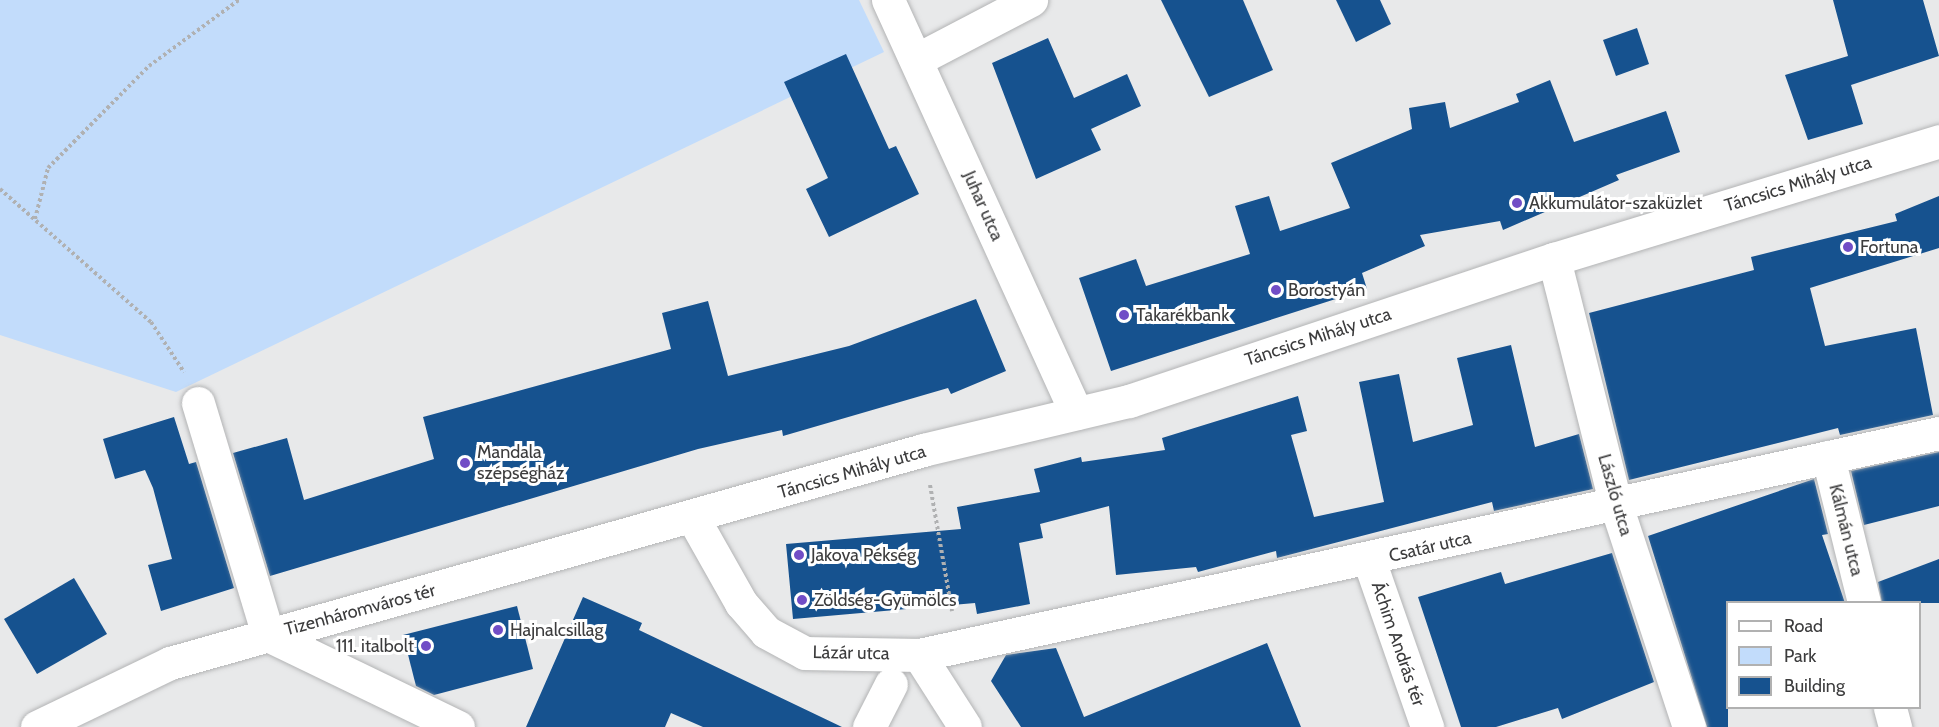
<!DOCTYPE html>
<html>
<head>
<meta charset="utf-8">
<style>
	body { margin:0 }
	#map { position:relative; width:1939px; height:727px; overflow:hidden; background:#e8e9ea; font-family:Cabin,sans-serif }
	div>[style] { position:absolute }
	.green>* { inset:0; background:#c2dcfb }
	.building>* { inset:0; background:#16528f }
	.path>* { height:4px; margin-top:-2px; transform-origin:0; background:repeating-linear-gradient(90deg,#b0b1b2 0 3px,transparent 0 6px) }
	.roads { filter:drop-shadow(0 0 2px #b3b4b5) drop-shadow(0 0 2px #b3b4b5) }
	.minor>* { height:33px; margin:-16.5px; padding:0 16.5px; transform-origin:16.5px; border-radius:16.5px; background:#fff }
	.dots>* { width:16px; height:16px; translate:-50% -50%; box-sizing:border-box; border:3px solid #fff; border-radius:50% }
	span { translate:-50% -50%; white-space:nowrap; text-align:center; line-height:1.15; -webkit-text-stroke:6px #fff; paint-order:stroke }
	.street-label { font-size:18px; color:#3c3c3d }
	.poi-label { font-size:18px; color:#3c3c3d }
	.left { translate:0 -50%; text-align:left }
	.right { translate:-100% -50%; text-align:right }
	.legend { position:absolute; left:1726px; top:601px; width:195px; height:108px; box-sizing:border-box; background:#fff; border:2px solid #b1b1b1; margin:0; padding:8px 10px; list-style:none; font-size:18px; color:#3c3c3d }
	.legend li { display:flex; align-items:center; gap:12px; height:30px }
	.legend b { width:30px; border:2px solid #b1b1b1 }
</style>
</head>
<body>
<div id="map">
	<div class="green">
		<div style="clip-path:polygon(0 0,859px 0,884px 52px,176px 392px,0 335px)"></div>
	</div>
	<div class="building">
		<div style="clip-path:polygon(1161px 0,1243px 0,1273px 70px,1209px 97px)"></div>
		<div style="clip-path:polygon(1336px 0,1380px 0,1391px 24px,1356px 42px)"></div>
		<div style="clip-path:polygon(1833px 0,1923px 0,1939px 56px,1851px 85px,1863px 124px,1808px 140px,1785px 75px,1848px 56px)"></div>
		<div style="clip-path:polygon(1637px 28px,1649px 64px,1616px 76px,1603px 40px)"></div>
		<div style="clip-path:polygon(1048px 38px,1074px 98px,1127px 74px,1141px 106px,1091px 129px,1101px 150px,1036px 179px,992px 63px)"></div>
		<div style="clip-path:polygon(846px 54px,889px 149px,896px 146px,919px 194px,829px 237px,806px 189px,828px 178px,784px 82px)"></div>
		<div style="clip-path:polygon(1550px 80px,1574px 142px,1666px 111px,1680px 152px,1616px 175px,1619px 180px,1503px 230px,1500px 221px,1420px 235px,1425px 246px,1362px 273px,1367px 289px,1111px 371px,1079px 278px,1136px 259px,1146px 286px,1250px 254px,1235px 206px,1269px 196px,1280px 231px,1350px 208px,1331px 163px,1412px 129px,1409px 108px,1445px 102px,1450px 128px,1519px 102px,1516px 94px)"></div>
		<div style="clip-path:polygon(1939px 196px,1939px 248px,1810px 288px,1825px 346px,1916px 328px,1933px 415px,1840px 435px,1838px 428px,1629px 480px,1589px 313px,1754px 270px,1751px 257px,1897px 221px,1895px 214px)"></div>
		<div style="clip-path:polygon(976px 299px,1006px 371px,951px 394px,948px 388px,783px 436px,782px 430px,698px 449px,270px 576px,233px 453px,287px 438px,304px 500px,434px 459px,423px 417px,671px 349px,662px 313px,708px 301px,728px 376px,849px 346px)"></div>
		<div style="clip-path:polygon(1511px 345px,1535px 447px,1579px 434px,1593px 489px,1494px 511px,1492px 502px,1277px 558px,1276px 551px,1198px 572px,1196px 567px,1116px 575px,1109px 506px,1040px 524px,1043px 538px,1019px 543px,1030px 604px,977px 614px,975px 603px,793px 619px,786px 544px,961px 529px,957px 507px,1040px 492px,1034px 469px,1081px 457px,1082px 462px,1165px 450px,1162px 438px,1298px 396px,1307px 431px,1291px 435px,1314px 517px,1384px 502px,1359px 382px,1399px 374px,1413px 442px,1473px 425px,1457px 358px)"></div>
		<div style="clip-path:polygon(174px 417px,189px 464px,196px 462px,234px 588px,161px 611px,148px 565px,172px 559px,153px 488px,145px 470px,115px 479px,103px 439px)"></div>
		<div style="clip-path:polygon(1939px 452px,1939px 506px,1864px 525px,1851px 471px)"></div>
		<div style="clip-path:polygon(1814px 479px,1828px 534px,1822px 535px,1845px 603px,1728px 603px,1728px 727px,1707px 727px,1648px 536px)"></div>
		<div style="clip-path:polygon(1612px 553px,1654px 682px,1562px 719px,1558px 708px,1496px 727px,1461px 727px,1418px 597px,1501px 572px,1505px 584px)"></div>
		<div style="clip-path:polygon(1939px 559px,1939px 603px,1882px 603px,1878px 582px)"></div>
		<div style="clip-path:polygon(74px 578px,107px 634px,37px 674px,4px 619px)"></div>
		<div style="clip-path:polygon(583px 597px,642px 623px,639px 630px,842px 727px,703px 727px,671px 713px,665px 727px,526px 727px)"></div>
		<div style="clip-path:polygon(517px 606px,533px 669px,434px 695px,416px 686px,403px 635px)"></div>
		<div style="clip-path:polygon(1267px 643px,1301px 727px,1021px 727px,991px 681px,1006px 655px,1056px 648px,1084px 717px)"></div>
	</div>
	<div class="path">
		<div style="left:0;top:189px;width:201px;rotate:41.4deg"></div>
		<div style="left:151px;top:322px;width:60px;rotate:56.6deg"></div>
		<div style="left:35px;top:219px;width:53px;rotate:-75.7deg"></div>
		<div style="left:48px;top:168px;width:144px;rotate:-45.3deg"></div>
		<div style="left:149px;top:66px;width:112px;rotate:-36.3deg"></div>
		<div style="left:930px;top:485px;width:128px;rotate:80.1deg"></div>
	</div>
	<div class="roads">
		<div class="minor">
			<div style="left:888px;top:0;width:454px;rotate:65.5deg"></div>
			<div style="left:916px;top:60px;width:130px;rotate:-27.6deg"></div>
			<div style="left:1554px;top:259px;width:254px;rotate:75.9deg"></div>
			<div style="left:1616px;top:505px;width:234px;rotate:71.8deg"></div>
			<div style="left:198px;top:403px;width:242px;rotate:73.2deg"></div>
			<div style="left:268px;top:635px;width:211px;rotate:25.8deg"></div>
			<div style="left:1828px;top:457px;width:149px;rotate:76.1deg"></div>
			<div style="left:693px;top:518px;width:98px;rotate:60.5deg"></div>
			<div style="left:741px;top:603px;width:38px;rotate:49deg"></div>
			<div style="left:766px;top:632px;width:44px;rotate:28.3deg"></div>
			<div style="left:805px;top:653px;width:114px;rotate:1deg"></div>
			<div style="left:919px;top:655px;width:1044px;rotate:-12.28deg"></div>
			<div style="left:1369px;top:560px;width:177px;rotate:70.8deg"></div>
			<div style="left:919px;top:655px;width:85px;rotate:57.4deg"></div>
			<div style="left:1890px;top:708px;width:20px;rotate:75deg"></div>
			<div style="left:37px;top:727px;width:148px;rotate:-25.7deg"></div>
			<div style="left:170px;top:663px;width:783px;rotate:-15.79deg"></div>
			<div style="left:923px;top:450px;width:212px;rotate:-13.4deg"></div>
			<div style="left:1129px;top:401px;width:448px;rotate:-18.5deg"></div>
			<div style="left:1554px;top:259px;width:403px;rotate:-17deg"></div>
			<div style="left:869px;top:727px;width:48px;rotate:-62.9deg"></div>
		</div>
	</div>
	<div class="dots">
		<div style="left:1517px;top:203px;background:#714dc6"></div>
		<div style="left:1848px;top:247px;background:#714dc6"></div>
		<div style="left:1276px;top:290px;background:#714dc6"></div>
		<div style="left:1124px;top:315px;background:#714dc6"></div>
		<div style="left:465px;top:463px;background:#714dc6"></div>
		<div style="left:799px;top:555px;background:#714dc6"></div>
		<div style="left:802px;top:600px;background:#714dc6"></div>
		<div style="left:498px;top:630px;background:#714dc6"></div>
		<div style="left:426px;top:646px;background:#714dc6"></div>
	</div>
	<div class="street-label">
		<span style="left:1798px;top:184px;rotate:-17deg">Táncsics Mihály utca</span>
		<span style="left:983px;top:206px;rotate:66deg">Juhar utca</span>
		<span style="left:1318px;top:337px;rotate:-18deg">Táncsics Mihály utca</span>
		<span style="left:852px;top:472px;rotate:-16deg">Táncsics Mihály utca</span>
		<span style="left:1615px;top:495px;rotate:74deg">László utca</span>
		<span style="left:1846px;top:530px;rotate:76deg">Kálmán utca</span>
		<span style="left:1430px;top:547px;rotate:-13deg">Csatár utca</span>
		<span style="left:360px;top:610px;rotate:-15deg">Tizenháromváros tér</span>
		<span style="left:1398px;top:644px;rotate:71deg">Áchim András tér</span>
		<span style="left:851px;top:653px;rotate:1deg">Lázár utca</span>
	</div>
	<div class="poi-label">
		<span class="left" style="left:1529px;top:203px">Akkumulátor-szaküzlet</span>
		<span class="left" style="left:1860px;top:247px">Fortuna</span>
		<span class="left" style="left:1288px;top:290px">Borostyán</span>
		<span class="left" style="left:1136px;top:315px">Takarékbank</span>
		<span class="left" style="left:477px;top:463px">Mandala<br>szépségház</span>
		<span class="left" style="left:811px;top:555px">Jakova Pékség</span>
		<span class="left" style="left:814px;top:600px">Zöldség-Gyümölcs</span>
		<span class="left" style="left:510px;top:630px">Hajnalcsillag</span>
		<span class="right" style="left:414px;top:646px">111. italbolt</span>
	</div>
	<ul class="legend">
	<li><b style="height:8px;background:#fff"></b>Road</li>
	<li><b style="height:16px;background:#c2dcfb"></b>Park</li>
	<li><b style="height:16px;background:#16528f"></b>Building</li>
	</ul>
</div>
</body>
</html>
